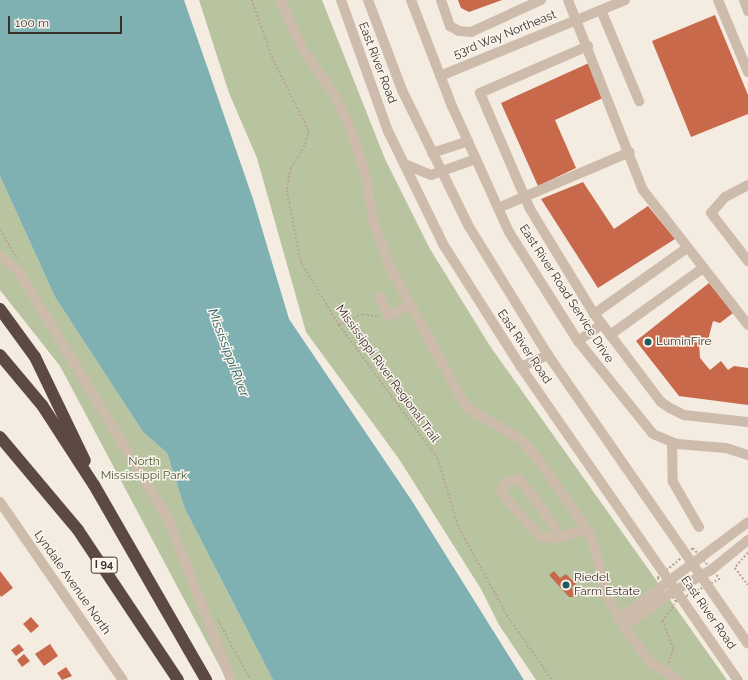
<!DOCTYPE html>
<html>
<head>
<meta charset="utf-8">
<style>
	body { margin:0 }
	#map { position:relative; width:748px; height:680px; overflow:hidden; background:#f4ebe1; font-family:Raleway,sans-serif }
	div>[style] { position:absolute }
	.green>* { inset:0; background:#b8c4a0 }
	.water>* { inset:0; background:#7fb0b2 }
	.building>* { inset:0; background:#c8694b }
	.path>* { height:1.5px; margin-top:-0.75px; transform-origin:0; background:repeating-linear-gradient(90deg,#b9a596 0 2px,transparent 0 4px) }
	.minor>* { height:10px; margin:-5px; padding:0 5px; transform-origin:5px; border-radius:5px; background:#cdbbac }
	.highway>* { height:12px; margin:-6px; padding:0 6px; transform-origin:6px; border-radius:6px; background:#5c4a42 }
	.dots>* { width:11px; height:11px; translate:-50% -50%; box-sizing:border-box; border:2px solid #fbf5ee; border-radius:50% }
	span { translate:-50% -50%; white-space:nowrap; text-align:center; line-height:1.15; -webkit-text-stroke:3px #fbf5ee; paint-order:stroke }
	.shield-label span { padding:1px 3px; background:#fbf5ee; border:1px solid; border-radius:3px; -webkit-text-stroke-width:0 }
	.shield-label { font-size:11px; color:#3b302b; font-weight:700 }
	.street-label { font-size:12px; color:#3b302b }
	.poi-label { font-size:12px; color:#3b302b }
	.left { translate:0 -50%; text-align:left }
	.park-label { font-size:12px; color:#4a5a2e }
	.water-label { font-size:13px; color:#1f5a5e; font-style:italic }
	.scale { position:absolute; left:8px; top:16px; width:114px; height:18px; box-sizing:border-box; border:2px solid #3b302b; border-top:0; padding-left:5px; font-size:12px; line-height:14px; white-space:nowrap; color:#3b302b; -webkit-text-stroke:3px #fbf5ee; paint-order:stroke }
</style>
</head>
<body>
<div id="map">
	<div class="green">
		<div style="clip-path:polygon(199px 0,322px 0,385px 159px,430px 249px,490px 346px,727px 680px,536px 680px,499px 625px,481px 589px,399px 459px,306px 332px,257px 158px,229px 93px)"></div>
		<div style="clip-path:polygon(0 176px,55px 297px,143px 432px,167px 453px,185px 509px,273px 680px,227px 680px,60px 366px,0 290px)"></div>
	</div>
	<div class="water">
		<div style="clip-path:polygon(0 0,184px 0,253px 199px,289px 319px,412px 501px,524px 680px,273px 680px,185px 509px,167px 453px,143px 432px,55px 297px,0 176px)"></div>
	</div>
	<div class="building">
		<div style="clip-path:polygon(458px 0,502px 0,469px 12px,461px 8px)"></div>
		<div style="clip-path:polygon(715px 15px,748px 95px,748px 114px,691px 137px,652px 41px)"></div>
		<div style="clip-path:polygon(589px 63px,605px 97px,555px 120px,576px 168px,538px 186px,501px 103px)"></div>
		<div style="clip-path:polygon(583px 182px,614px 229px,648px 206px,675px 239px,598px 288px,541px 199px)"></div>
		<div style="clip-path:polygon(709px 283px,733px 313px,720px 323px,713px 321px,708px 340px,699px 343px,700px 358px,710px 370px,721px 361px,728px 370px,734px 366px,748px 368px,748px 405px,679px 396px,636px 341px)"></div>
		<div style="clip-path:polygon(0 571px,13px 588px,1px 597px,0 595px)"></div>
		<div style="clip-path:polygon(554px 571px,560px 578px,566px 574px,576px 584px,572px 587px,574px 597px,569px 597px,549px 575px)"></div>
		<div style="clip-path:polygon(31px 617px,39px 626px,31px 633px,23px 624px)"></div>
		<div style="clip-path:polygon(19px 644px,24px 650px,16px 656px,11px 650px)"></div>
		<div style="clip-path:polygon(50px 644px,58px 656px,44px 666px,35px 654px)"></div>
		<div style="clip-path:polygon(24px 654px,30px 661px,22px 667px,17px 660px)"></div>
		<div style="clip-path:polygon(66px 667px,72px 676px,62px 680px,57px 673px)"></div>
	</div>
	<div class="path">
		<div style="left:252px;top:0;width:60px;rotate:70.7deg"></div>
		<div style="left:272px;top:57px;width:83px;rotate:63.4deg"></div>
		<div style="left:309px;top:131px;width:16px;rotate:105deg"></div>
		<div style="left:305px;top:146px;width:26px;rotate:122deg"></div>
		<div style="left:291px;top:168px;width:22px;rotate:100deg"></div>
		<div style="left:287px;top:190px;width:73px;rotate:79deg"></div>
		<div style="left:301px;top:262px;width:74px;rotate:58.9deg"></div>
		<div style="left:339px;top:325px;width:167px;rotate:53.5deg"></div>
		<div style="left:438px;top:459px;width:72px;rotate:73.1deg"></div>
		<div style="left:459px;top:528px;width:99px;rotate:61.1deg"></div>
		<div style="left:507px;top:615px;width:79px;rotate:55.3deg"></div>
		<div style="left:0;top:230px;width:33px;rotate:59deg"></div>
		<div style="left:339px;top:325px;width:26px;rotate:-25deg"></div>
		<div style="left:363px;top:314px;width:17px;rotate:10deg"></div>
		<div style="left:693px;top:548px;width:41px;rotate:48.9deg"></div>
		<div style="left:720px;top:579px;width:50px;rotate:152.4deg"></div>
		<div style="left:676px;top:602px;width:31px;rotate:-128deg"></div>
		<div style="left:657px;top:578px;width:47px;rotate:-39.8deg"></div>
		<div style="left:748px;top:553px;width:20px;rotate:131deg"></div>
		<div style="left:735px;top:568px;width:21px;rotate:53deg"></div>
		<div style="left:218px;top:620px;width:68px;rotate:61.2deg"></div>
		<div style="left:668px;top:663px;width:15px;rotate:-70deg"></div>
		<div style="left:673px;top:649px;width:30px;rotate:-111deg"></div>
		<div style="left:662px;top:621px;width:21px;rotate:-53deg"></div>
	</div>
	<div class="minor">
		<div style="left:280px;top:0;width:53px;rotate:65.4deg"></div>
		<div style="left:302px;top:48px;width:58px;rotate:55.5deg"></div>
		<div style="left:335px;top:96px;width:40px;rotate:65deg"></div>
		<div style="left:352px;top:132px;width:48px;rotate:73.1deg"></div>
		<div style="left:366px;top:178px;width:43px;rotate:80.5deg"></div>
		<div style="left:373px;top:220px;width:52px;rotate:69.8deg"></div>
		<div style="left:391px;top:269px;width:147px;rotate:61.5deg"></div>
		<div style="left:461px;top:398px;width:14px;rotate:54deg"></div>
		<div style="left:469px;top:409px;width:59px;rotate:30.5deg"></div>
		<div style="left:520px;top:439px;width:25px;rotate:48deg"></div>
		<div style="left:537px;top:458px;width:94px;rotate:55deg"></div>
		<div style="left:591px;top:535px;width:64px;rotate:75.5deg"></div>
		<div style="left:607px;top:597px;width:34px;rotate:60deg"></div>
		<div style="left:624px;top:627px;width:44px;rotate:53.4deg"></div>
		<div style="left:650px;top:662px;width:34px;rotate:32deg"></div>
		<div style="left:341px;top:0;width:139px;rotate:70.3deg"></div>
		<div style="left:388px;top:131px;width:126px;rotate:64deg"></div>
		<div style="left:443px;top:244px;width:146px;rotate:57.6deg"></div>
		<div style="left:521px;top:367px;width:381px;rotate:55.3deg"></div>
		<div style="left:368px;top:0;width:96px;rotate:69.3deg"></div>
		<div style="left:402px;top:90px;width:150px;rotate:63.9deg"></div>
		<div style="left:468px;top:225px;width:153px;rotate:58.4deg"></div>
		<div style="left:548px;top:355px;width:351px;rotate:55.3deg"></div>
		<div style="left:411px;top:0;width:114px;rotate:68.9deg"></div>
		<div style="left:452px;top:106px;width:138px;rotate:65.7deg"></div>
		<div style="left:509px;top:232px;width:129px;rotate:57.7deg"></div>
		<div style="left:578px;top:341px;width:119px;rotate:51.1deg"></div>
		<div style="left:653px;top:434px;width:26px;rotate:23deg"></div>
		<div style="left:677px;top:444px;width:49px;rotate:4.7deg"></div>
		<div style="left:726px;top:448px;width:23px;rotate:18deg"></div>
		<div style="left:441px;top:0;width:28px;rotate:71deg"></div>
		<div style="left:450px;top:26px;width:10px;rotate:29deg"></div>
		<div style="left:459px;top:31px;width:12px;rotate:5deg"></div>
		<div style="left:471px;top:32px;width:77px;rotate:-24.6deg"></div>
		<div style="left:568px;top:0;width:204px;rotate:68.5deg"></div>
		<div style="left:643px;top:190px;width:171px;rotate:52.1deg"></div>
		<div style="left:718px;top:0;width:78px;rotate:67.4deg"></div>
		<div style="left:744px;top:0;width:12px;rotate:70deg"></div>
		<div style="left:601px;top:10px;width:99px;rotate:67.3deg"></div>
		<div style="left:588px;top:46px;width:118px;rotate:156.5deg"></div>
		<div style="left:480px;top:93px;width:126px;rotate:66.7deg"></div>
		<div style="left:530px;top:209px;width:123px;rotate:58.6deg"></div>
		<div style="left:440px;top:76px;width:200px;rotate:-22.3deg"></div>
		<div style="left:432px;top:153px;width:38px;rotate:-18deg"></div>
		<div style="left:404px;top:164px;width:29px;rotate:22deg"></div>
		<div style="left:431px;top:175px;width:48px;rotate:-19.6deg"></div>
		<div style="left:748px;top:185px;width:26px;rotate:152deg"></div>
		<div style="left:725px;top:197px;width:21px;rotate:131deg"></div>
		<div style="left:711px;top:213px;width:61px;rotate:52.4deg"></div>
		<div style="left:498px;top:208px;width:143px;rotate:-23deg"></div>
		<div style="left:0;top:256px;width:25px;rotate:40deg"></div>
		<div style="left:19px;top:272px;width:291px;rotate:58.9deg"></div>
		<div style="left:169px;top:521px;width:171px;rotate:68.7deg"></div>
		<div style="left:379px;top:297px;width:21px;rotate:62deg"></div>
		<div style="left:389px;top:316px;width:24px;rotate:-28deg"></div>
		<div style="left:602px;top:324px;width:98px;rotate:52.9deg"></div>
		<div style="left:661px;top:402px;width:11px;rotate:34deg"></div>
		<div style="left:670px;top:408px;width:16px;rotate:27deg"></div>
		<div style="left:684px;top:415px;width:64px;rotate:6.2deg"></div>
		<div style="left:610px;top:335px;width:115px;rotate:-35.8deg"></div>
		<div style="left:578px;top:341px;width:29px;rotate:-35deg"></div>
		<div style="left:602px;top:324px;width:13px;rotate:-129deg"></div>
		<div style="left:594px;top:314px;width:114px;rotate:-35.4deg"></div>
		<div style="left:521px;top:367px;width:30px;rotate:-24deg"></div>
		<div style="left:672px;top:443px;width:39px;rotate:89deg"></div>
		<div style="left:673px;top:482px;width:52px;rotate:60deg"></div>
		<div style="left:0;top:502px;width:216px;rotate:55.4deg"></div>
		<div style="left:556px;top:538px;width:14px;rotate:-102deg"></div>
		<div style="left:553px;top:524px;width:56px;rotate:-127.1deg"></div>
		<div style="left:519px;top:479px;width:15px;rotate:164deg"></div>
		<div style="left:505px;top:483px;width:10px;rotate:114deg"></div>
		<div style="left:501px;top:492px;width:60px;rotate:49.1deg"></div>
		<div style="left:540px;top:537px;width:16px;rotate:4deg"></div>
		<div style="left:556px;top:538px;width:32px;rotate:-16deg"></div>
		<div style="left:618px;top:619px;width:162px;rotate:-36.7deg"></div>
		<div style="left:624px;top:627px;width:56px;rotate:-36.3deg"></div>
		<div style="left:669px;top:594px;width:48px;rotate:-29.7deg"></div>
		<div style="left:711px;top:570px;width:48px;rotate:-39deg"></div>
	</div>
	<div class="highway">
		<div style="left:0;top:309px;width:59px;rotate:53.9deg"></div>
		<div style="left:35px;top:357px;width:115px;rotate:64.3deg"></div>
		<div style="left:0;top:355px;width:65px;rotate:50deg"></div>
		<div style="left:42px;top:405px;width:95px;rotate:57deg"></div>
		<div style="left:94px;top:485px;width:225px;rotate:60.1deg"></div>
		<div style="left:0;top:437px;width:121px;rotate:50deg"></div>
		<div style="left:78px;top:530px;width:180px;rotate:56.3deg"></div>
	</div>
	<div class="dots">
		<div style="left:648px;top:342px;background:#1f5a5e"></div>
		<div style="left:566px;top:585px;background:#1f5a5e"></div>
	</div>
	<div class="shield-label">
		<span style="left:104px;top:565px">I 94</span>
	</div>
	<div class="street-label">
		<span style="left:505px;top:35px;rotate:-22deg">53rd Way Northeast</span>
		<span style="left:377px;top:63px;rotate:69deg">East River Road</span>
		<span style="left:566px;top:294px;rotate:57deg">East River Road Service Drive</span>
		<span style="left:524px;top:347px;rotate:56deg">East River Road</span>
		<span style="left:387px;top:374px;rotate:54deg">Mississippi River Regional Trail</span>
		<span style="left:72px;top:583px;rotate:55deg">Lyndale Avenue North</span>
		<span style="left:708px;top:613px;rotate:55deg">East River Road</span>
	</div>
	<div class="poi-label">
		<span class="left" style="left:656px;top:342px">LuminFire</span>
		<span class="left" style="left:574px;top:585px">Riedel<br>Farm Estate</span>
	</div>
	<div class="park-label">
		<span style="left:144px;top:469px">North<br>Mississippi Park</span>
	</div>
	<div class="water-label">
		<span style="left:228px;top:353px;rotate:69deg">Mississippi River</span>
	</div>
	<div class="scale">100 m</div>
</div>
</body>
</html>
